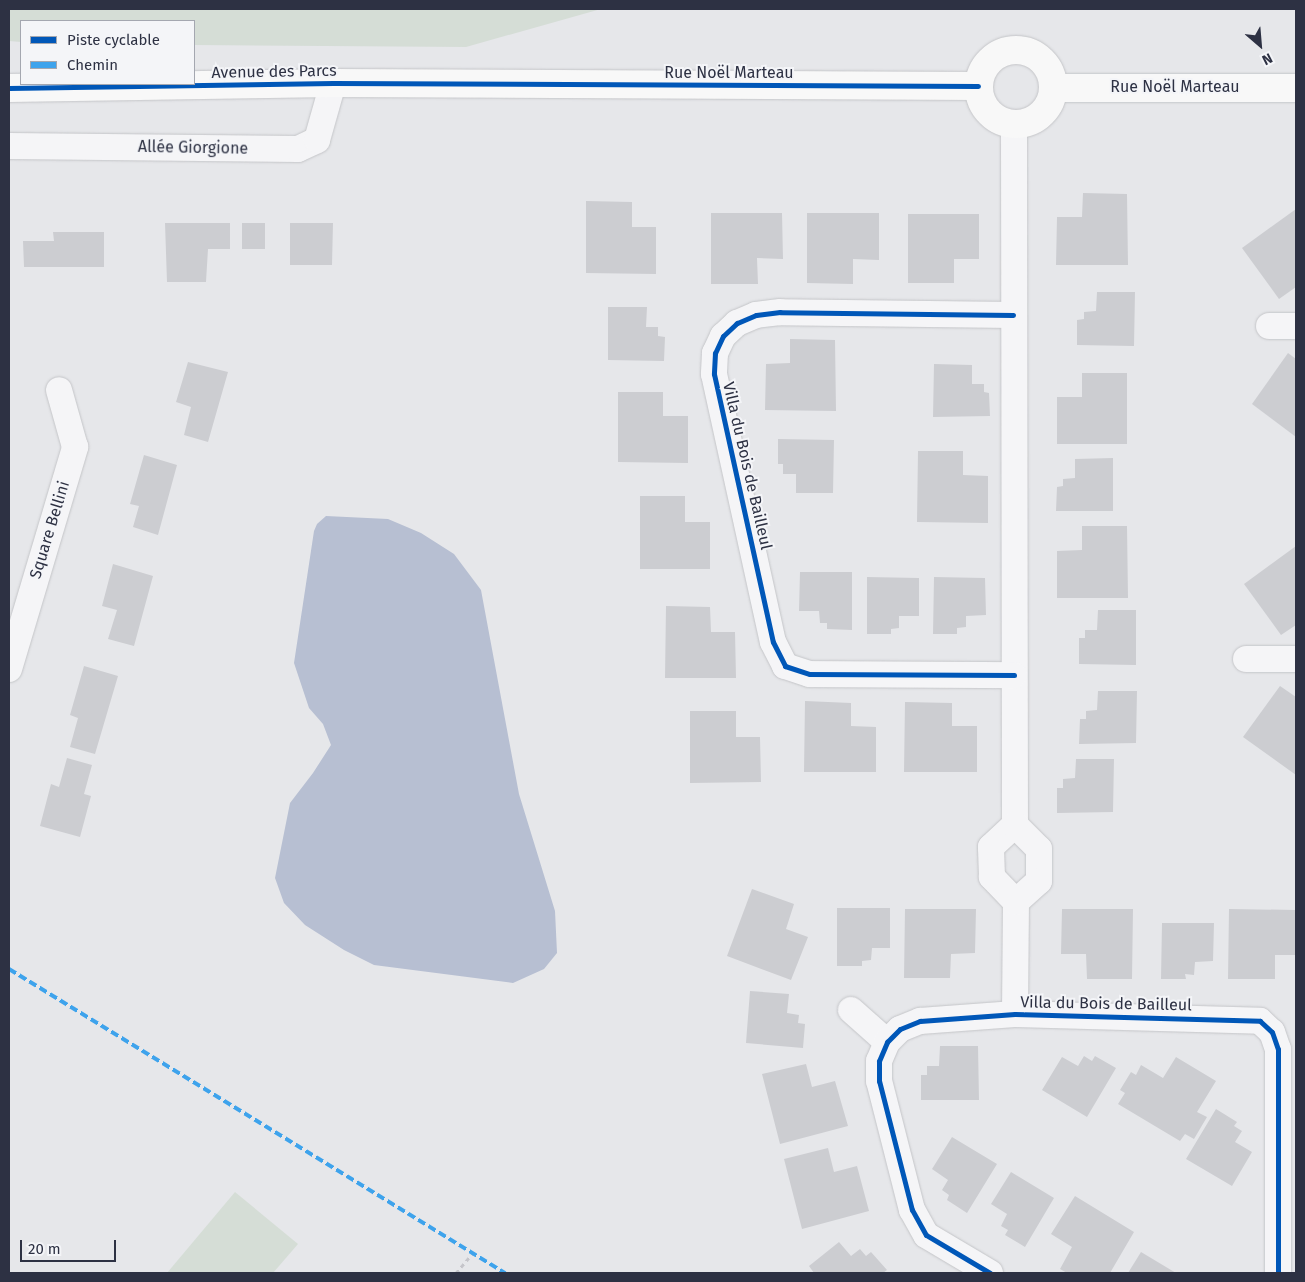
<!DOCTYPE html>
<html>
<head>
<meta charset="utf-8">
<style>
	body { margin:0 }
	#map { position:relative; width:1305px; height:1282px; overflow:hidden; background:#e6e7ea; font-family:"Fira Sans",sans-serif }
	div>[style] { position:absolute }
	.green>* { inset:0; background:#d5ddd6 }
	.water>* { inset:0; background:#b7bfd2 }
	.building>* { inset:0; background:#cccdd1 }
	.path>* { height:3px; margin-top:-1.5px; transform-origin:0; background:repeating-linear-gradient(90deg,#c5c5ca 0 4px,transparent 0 8px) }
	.roads { filter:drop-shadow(0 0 1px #c4c5c8) drop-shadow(0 0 1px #c4c5c8) }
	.street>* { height:26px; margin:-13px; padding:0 13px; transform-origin:13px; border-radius:13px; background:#f5f5f7 }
	.secondary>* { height:28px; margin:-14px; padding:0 14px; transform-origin:14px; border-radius:14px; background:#f8f8f8 }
	.secondary>.ring { margin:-14px; padding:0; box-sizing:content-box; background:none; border:28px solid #f8f8f8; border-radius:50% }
	.quiet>* { height:4px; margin-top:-2px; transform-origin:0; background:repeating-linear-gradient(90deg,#3ea3ec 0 8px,transparent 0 12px) }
	.cycleway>* { height:5px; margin:-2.5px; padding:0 2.5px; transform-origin:2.5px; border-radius:2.5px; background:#0057b8 }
	span { translate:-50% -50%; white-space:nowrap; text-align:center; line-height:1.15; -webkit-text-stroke:4px #f4f5f8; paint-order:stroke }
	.street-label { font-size:16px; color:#2d3143 }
	.frame { position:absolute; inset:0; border:10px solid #2d3143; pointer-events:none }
	.legend { position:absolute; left:20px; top:20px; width:175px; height:65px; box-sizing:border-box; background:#f4f5f8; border:1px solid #a4a7b0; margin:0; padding:6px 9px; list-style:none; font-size:15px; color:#2d3143 }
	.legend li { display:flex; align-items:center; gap:10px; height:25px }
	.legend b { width:25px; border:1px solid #a4a7b0 }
	.north { position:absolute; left:1235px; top:20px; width:50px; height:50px; -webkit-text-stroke:4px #f4f5f8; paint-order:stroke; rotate:153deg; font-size:14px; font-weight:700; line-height:20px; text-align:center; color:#2d3143 }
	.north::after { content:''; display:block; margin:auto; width:18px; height:22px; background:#2d3143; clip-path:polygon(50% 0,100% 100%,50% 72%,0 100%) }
	.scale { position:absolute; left:20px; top:1240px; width:96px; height:22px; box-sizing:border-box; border:2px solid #2d3143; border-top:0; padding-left:6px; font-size:15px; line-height:18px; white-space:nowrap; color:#2d3143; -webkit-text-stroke:4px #f4f5f8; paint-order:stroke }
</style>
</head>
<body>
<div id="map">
	<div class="green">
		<div style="clip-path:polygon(9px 9px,601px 9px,466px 47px,194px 45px,194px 21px,21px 21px,21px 42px,9px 41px)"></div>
		<div style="clip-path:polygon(235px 1192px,298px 1244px,273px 1273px,167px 1273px)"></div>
	</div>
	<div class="water">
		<div style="clip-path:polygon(326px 516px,388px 519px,421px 533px,454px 554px,481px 590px,519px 794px,555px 911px,557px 953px,544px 969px,513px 983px,374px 965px,344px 950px,305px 925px,284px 903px,275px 878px,290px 803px,313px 773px,331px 745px,323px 724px,309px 708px,294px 663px,314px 531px,317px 524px)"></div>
	</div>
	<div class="building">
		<div style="clip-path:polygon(1083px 193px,1127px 194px,1128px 265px,1056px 265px,1057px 217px,1082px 217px)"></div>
		<div style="clip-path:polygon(586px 201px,632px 202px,632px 227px,656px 227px,656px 274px,586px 273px)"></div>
		<div style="clip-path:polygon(1296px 209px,1296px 287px,1279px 299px,1242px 248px)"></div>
		<div style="clip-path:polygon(711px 213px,782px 213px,783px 259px,757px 258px,758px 284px,711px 284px)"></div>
		<div style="clip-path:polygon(807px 213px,879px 213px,879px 260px,853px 259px,853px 284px,807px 283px)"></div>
		<div style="clip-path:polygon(908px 214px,979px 214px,979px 259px,954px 259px,954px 283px,908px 283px)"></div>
		<div style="clip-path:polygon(165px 223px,230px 223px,230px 249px,208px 249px,206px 282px,167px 282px)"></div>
		<div style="clip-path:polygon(242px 223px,265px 223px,265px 249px,242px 249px)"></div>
		<div style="clip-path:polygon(290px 223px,333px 223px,332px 265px,290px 265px)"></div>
		<div style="clip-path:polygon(53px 232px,104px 232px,104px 267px,24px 267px,23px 241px,54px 241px)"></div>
		<div style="clip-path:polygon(1097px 292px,1135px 292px,1134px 346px,1077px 345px,1077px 320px,1084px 319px,1084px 312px,1096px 311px)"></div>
		<div style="clip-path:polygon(608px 307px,647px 307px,646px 327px,658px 327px,658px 336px,665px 337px,664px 361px,608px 360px)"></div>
		<div style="clip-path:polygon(790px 339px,835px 340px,836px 411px,765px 410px,766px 364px,790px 363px)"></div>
		<div style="clip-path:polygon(1288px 353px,1296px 359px,1296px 437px,1252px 404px)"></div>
		<div style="clip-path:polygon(188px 362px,228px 372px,208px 442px,184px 435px,191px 407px,176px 402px)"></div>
		<div style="clip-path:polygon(934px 364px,972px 365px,972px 384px,984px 384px,984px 392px,989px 393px,990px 416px,933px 417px)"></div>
		<div style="clip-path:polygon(1082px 373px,1127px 373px,1127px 444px,1057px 444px,1057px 397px,1082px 397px)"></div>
		<div style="clip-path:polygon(618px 392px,663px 392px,663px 416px,688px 416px,688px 463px,618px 462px)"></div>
		<div style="clip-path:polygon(778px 439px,834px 440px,833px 493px,796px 493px,796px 474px,783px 474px,783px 464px,778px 464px)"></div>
		<div style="clip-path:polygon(918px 451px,963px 451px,963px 475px,988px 476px,988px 523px,917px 522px)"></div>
		<div style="clip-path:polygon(144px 455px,177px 465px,158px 535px,133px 527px,139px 506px,130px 504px)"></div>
		<div style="clip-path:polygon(1113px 458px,1113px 511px,1056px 511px,1057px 487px,1063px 486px,1063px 479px,1075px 478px,1075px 459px)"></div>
		<div style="clip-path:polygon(640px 496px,685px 496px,685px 522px,710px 522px,710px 569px,640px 569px)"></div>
		<div style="clip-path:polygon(1082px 526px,1127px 526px,1128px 598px,1057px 598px,1057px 551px,1082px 550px)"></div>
		<div style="clip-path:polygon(1296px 546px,1296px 625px,1281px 635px,1244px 584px)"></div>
		<div style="clip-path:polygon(113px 564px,153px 576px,134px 646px,108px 639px,117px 610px,102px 606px)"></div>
		<div style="clip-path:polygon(800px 572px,852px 572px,852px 630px,827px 629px,827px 623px,820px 623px,819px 611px,799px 611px)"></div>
		<div style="clip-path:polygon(867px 577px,919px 578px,919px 616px,899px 616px,899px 628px,891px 629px,891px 634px,867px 634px)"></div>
		<div style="clip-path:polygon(934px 577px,985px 578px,986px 615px,966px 616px,966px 627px,957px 628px,957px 634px,933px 634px)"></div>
		<div style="clip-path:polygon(666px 606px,710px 607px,711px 632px,735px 632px,736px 678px,665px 678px)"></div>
		<div style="clip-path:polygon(1098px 610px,1136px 610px,1136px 665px,1079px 664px,1079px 638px,1085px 638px,1085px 630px,1097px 630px)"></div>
		<div style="clip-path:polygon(84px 666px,118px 676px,95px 754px,70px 747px,78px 718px,70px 715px)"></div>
		<div style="clip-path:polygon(1280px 686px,1296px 697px,1296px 775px,1243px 737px)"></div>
		<div style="clip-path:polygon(1098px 691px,1137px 691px,1136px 743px,1079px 744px,1080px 719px,1086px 719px,1086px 711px,1097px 710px)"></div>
		<div style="clip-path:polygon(805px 701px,851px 703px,851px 726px,876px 727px,876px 772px,804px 772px)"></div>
		<div style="clip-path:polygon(905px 702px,952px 703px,952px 726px,977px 726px,977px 772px,904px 772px)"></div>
		<div style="clip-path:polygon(690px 711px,736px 711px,736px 737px,760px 737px,761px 782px,690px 783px)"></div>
		<div style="clip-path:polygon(67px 758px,92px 765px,84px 794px,91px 796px,80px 837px,40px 826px,51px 784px,59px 787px)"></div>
		<div style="clip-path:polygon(1076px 759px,1114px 759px,1113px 812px,1057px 813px,1057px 788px,1063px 788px,1063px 779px,1075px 778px)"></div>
		<div style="clip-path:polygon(752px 889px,794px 904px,786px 929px,808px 937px,791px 980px,727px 956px)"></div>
		<div style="clip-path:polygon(837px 908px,890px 908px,890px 948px,872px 948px,871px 960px,862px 961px,862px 966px,837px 966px)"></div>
		<div style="clip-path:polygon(905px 909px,976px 909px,975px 953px,951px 954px,950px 978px,904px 978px)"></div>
		<div style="clip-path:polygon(1062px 909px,1133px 909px,1132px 979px,1087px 979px,1086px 954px,1061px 954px)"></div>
		<div style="clip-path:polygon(1229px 909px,1296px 910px,1296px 955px,1275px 955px,1275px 979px,1228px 979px)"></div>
		<div style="clip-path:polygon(1162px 923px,1214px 923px,1213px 961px,1195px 962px,1194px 975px,1185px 974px,1186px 979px,1161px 979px)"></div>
		<div style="clip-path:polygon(750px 991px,789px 994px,787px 1013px,799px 1015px,798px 1023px,805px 1024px,803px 1048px,746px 1043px)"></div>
		<div style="clip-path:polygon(940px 1046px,978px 1046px,979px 1100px,921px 1100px,921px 1075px,927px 1075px,927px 1066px,939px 1066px)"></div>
		<div style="clip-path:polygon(1084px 1056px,1092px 1061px,1095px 1056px,1116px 1068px,1087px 1117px,1042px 1090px,1062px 1057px,1078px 1066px)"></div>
		<div style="clip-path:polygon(1176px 1057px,1216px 1081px,1197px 1112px,1207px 1117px,1194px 1139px,1185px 1134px,1180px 1141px,1118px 1104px,1125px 1093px,1120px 1090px,1131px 1072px,1136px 1075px,1141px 1065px,1163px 1078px)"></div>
		<div style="clip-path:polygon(806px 1064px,812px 1087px,835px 1081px,848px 1126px,780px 1144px,762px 1074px)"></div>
		<div style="clip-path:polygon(1216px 1109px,1237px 1122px,1234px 1126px,1242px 1131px,1235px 1142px,1252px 1152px,1232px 1186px,1186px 1159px)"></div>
		<div style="clip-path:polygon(952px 1137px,997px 1164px,967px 1213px,947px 1200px,949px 1195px,942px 1190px,948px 1180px,932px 1169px)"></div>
		<div style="clip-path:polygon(828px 1148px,834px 1172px,857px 1166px,869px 1211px,802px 1229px,784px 1159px)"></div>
		<div style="clip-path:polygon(1011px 1172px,1054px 1198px,1025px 1247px,1005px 1235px,1008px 1230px,1001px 1226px,1007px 1214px,991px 1204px)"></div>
		<div style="clip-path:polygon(1075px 1196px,1134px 1232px,1110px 1273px,1067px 1273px,1060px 1269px,1072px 1247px,1051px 1234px)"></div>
		<div style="clip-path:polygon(839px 1242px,851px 1256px,860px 1249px,866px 1256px,871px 1252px,887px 1270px,883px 1273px,814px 1273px,809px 1266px)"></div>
		<div style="clip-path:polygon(1141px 1252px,1176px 1273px,1128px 1273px)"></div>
	</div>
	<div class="path">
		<div style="left:456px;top:1273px;width:25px;rotate:-50deg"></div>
	</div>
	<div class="roads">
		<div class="street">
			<div style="left:1014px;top:124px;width:701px;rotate:89.92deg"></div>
			<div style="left:9px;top:146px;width:289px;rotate:0.6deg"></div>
			<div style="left:298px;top:149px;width:21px;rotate:-25deg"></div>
			<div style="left:317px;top:140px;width:59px;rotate:-74.3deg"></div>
			<div style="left:1013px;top:315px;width:233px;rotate:-179.3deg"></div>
			<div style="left:780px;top:312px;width:24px;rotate:173deg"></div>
			<div style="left:756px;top:315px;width:21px;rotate:157deg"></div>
			<div style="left:737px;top:323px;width:19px;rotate:137deg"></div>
			<div style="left:723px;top:336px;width:19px;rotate:115deg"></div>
			<div style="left:715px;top:353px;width:21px;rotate:93deg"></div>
			<div style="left:714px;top:374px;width:274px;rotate:77.6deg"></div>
			<div style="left:773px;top:642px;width:27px;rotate:63deg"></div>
			<div style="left:785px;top:666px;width:26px;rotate:18deg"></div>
			<div style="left:810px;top:674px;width:204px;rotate:0.3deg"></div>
			<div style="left:1269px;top:326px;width:27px"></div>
			<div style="left:1246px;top:659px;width:50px"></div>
			<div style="left:9px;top:669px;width:232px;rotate:-73.4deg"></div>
			<div style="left:75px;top:447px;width:59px;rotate:-105.7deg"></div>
			<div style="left:851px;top:1010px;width:48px;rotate:41.6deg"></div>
			<div style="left:1015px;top:1014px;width:112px;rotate:-89.5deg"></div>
			<div style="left:1016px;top:902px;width:35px;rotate:-134deg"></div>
			<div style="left:992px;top:877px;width:30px;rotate:-92deg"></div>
			<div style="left:991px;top:847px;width:33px;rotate:-43deg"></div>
			<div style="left:1015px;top:825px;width:34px;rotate:45deg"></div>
			<div style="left:1039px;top:849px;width:32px;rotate:90deg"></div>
			<div style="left:1039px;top:881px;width:31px;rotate:138deg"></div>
			<div style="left:990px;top:1273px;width:74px;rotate:-149.3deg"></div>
			<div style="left:926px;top:1235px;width:29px;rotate:-119deg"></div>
			<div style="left:912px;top:1210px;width:133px;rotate:-104.3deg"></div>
			<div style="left:879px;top:1081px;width:20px;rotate:-90deg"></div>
			<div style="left:879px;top:1061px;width:21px;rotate:-67deg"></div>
			<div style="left:887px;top:1042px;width:18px;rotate:-45deg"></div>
			<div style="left:900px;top:1029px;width:22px;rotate:-22deg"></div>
			<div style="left:920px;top:1021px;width:95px;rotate:-4.2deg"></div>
			<div style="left:1015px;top:1014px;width:245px;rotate:1.6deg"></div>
			<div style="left:1260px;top:1021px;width:16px;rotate:43deg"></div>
			<div style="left:1272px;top:1032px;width:18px;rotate:71deg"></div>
			<div style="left:1278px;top:1049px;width:224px;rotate:90deg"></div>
		</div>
		<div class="secondary">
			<div class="ring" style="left:979px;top:50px;width:46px;height:46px"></div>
			<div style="left:9px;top:88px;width:324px;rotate:-0.9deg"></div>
			<div style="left:333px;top:83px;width:645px;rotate:0.27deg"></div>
			<div style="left:1054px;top:88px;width:242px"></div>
		</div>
	</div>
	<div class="quiet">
		<div style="left:9px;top:969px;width:582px;rotate:31.5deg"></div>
	</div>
	<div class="cycleway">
		<div style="left:9px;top:88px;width:324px;rotate:-0.9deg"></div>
		<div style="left:333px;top:83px;width:645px;rotate:0.27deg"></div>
		<div style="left:1013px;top:315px;width:233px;rotate:-179.3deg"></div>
		<div style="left:780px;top:312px;width:24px;rotate:173deg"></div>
		<div style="left:756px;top:315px;width:21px;rotate:157deg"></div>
		<div style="left:737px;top:323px;width:19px;rotate:137deg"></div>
		<div style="left:723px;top:336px;width:19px;rotate:115deg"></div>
		<div style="left:715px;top:353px;width:21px;rotate:93deg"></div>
		<div style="left:714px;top:374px;width:274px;rotate:77.6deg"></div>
		<div style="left:773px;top:642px;width:27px;rotate:63deg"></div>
		<div style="left:785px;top:666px;width:26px;rotate:18deg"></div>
		<div style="left:810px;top:674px;width:204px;rotate:0.3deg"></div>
		<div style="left:990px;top:1273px;width:74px;rotate:-149.3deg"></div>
		<div style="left:926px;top:1235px;width:29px;rotate:-119deg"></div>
		<div style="left:912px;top:1210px;width:133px;rotate:-104.3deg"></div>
		<div style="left:879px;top:1081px;width:20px;rotate:-90deg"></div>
		<div style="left:879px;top:1061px;width:21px;rotate:-67deg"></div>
		<div style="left:887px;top:1042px;width:18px;rotate:-45deg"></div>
		<div style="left:900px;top:1029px;width:22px;rotate:-22deg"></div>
		<div style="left:920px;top:1021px;width:95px;rotate:-4.2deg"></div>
		<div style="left:1015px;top:1014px;width:245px;rotate:1.6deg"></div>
		<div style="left:1260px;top:1021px;width:16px;rotate:43deg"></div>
		<div style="left:1272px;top:1032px;width:18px;rotate:71deg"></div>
		<div style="left:1278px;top:1049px;width:224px;rotate:90deg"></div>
	</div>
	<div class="street-label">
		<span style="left:274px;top:72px;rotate:-1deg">Avenue des Parcs</span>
		<span style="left:729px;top:73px">Rue Noël Marteau</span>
		<span style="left:1175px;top:87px">Rue Noël Marteau</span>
		<span style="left:193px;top:148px;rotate:1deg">Allée Giorgione</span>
		<span style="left:747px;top:466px;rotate:77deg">Villa du Bois de Bailleul</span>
		<span style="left:50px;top:530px;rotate:-73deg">Square Bellini</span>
		<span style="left:1106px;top:1004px;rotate:1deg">Villa du Bois de Bailleul</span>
	</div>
	<div class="frame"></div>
	<ul class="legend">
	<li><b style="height:6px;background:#0057b8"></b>Piste cyclable</li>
	<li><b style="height:6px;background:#3ea3ec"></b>Chemin</li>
	</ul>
	<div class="north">N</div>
	<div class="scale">20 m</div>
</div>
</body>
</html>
